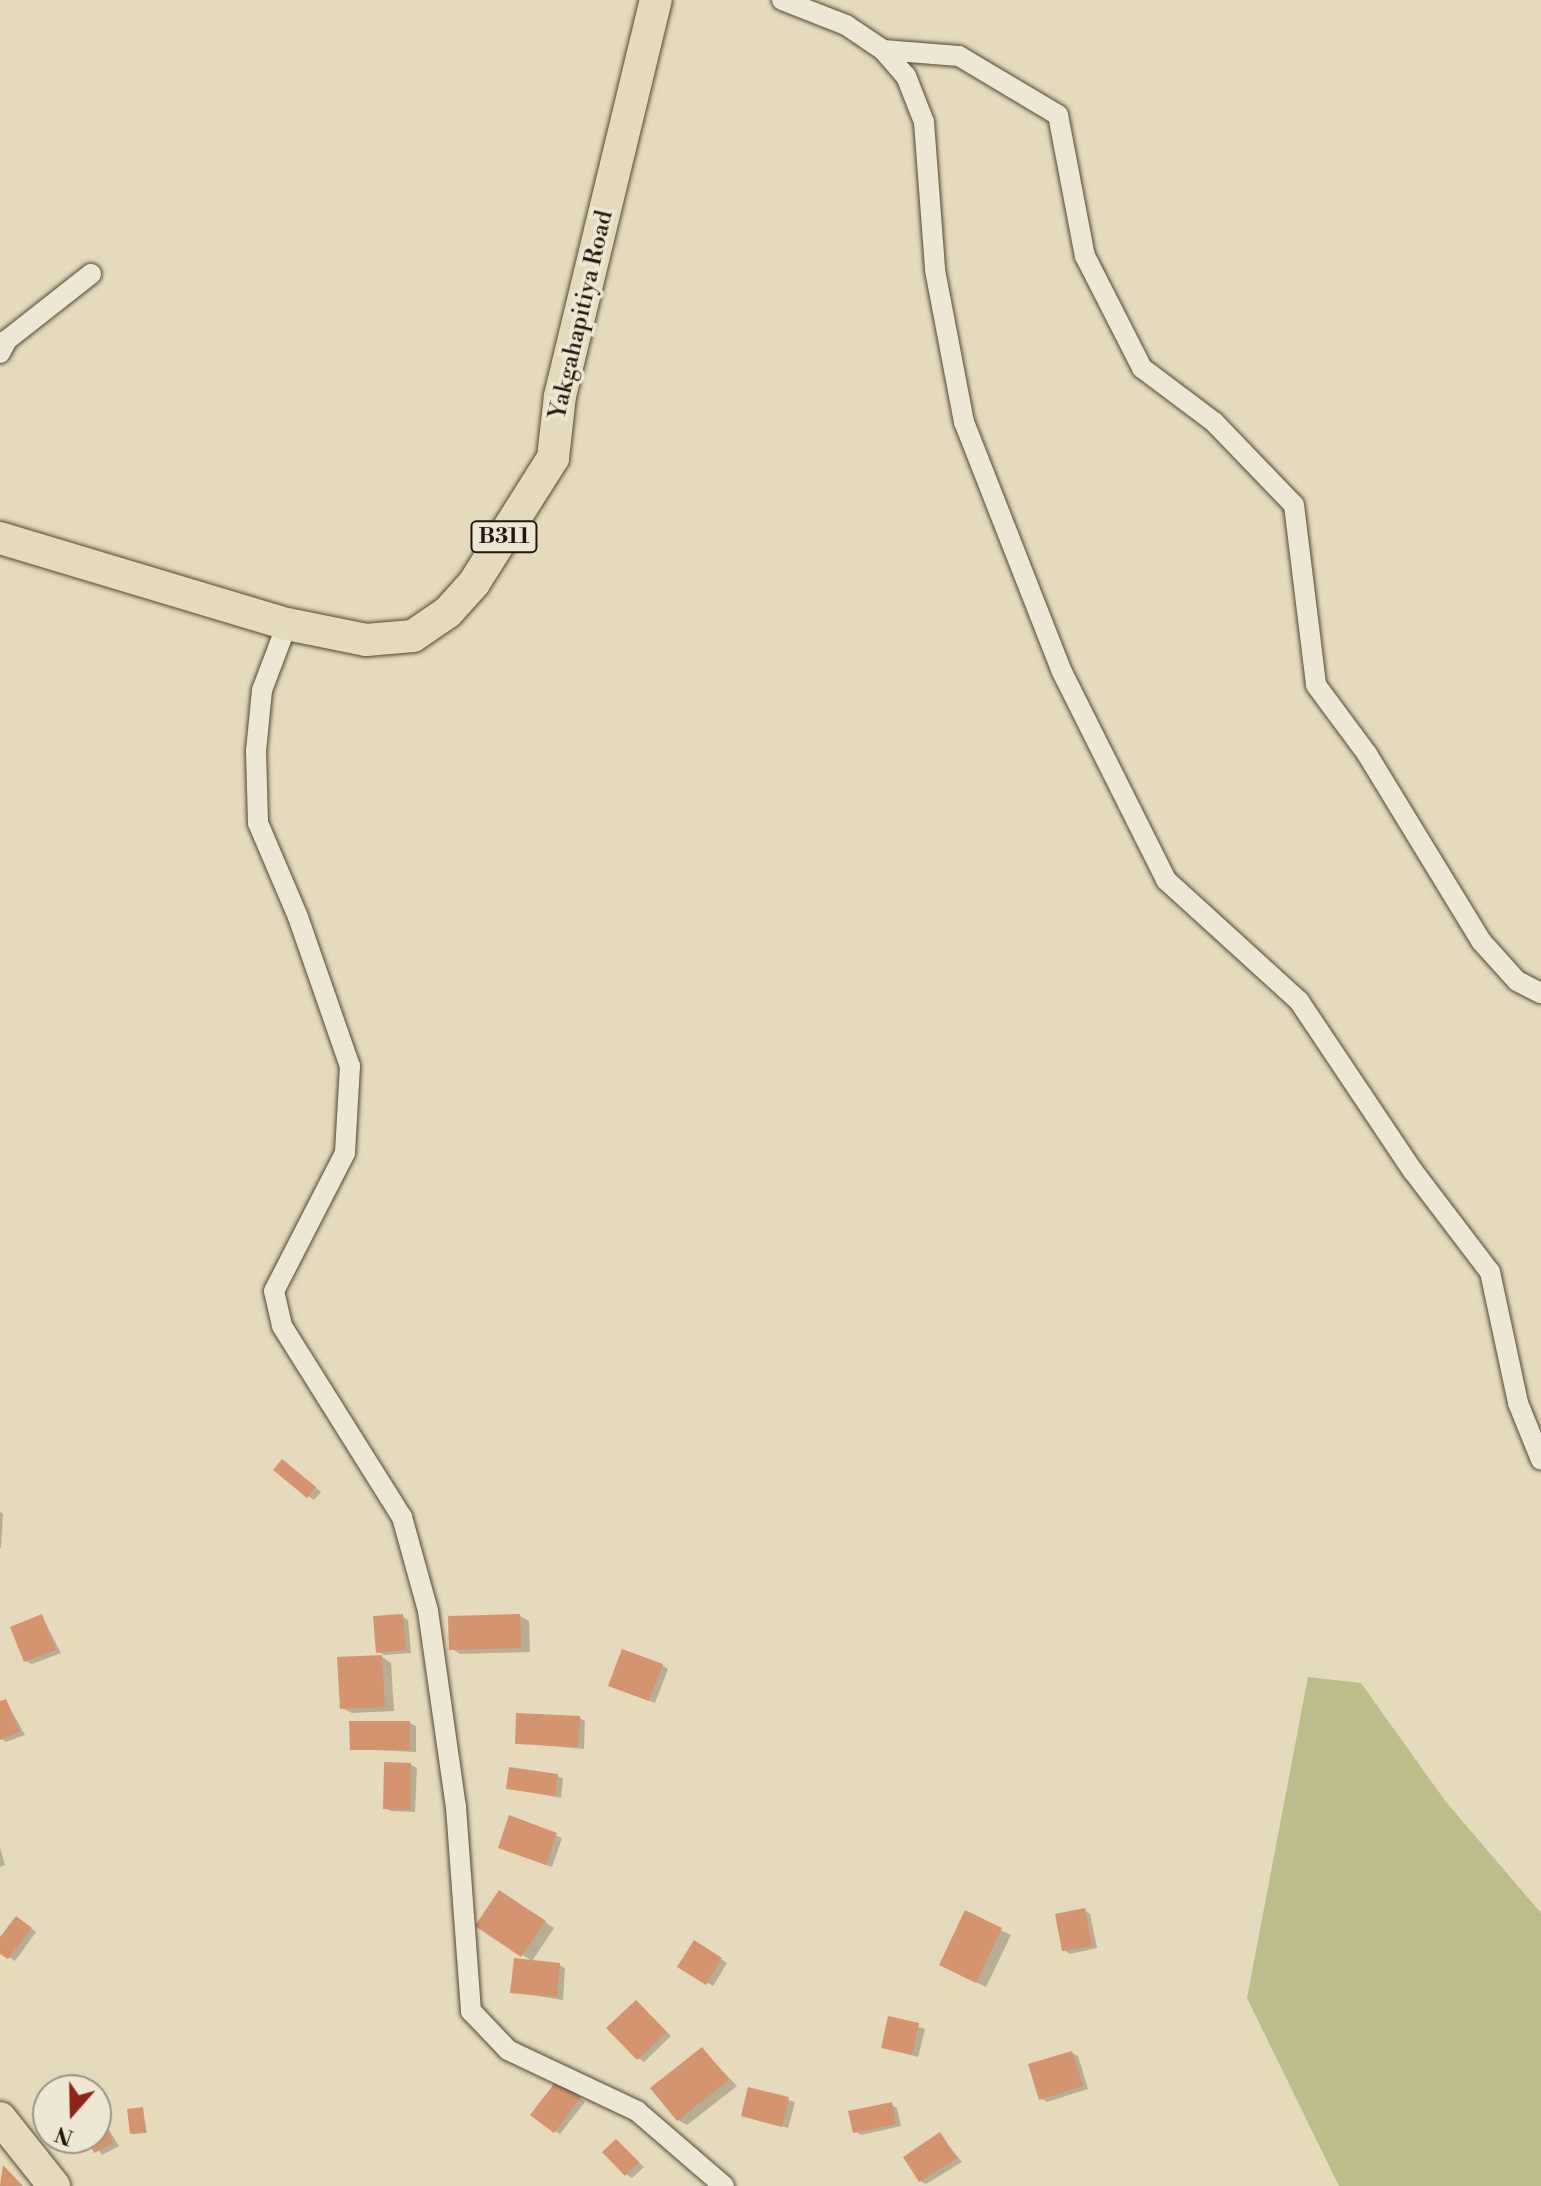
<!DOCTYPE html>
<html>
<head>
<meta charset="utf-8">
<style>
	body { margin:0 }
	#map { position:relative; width:1541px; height:2186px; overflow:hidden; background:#e5dabb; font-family:"Libre Bodoni",serif }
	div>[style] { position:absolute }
	.green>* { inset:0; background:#bdbd8b }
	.shadow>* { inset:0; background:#0003 }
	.building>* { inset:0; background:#d49470 }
	.roads { filter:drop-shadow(0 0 2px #544736) drop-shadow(0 0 2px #544736) }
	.minor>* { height:20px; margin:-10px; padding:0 10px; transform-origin:10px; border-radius:10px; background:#eee7d3 }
	.primary>* { height:32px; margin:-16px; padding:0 16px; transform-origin:16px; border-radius:16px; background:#e5dabb }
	span { translate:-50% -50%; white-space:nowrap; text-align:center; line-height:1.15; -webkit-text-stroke:7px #eee7d3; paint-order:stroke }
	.shield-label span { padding:2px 6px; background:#eee7d3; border:2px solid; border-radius:6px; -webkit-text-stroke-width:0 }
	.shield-label { font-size:22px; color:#24160a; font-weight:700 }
	.street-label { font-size:24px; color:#24160a }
	.north { position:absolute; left:32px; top:2074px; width:80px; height:80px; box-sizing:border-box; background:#eee7d3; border:2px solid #9d9383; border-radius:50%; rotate:200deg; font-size:22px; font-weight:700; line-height:32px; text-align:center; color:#24160a }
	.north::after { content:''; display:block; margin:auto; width:28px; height:36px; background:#8f2418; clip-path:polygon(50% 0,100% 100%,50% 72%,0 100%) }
</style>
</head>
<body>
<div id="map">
	<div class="green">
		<div style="clip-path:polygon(1308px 1677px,1361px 1683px,1446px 1802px,1541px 1913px,1541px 2186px,1339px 2186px,1247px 1998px)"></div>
	</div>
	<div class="shadow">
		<div style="clip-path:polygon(288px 1465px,321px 1492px,314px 1500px,308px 1496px)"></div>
		<div style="clip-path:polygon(0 1512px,3px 1514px,1px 1548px,0 1548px)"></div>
		<div style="clip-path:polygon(42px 1616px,61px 1653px,32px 1664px,26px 1661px)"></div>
		<div style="clip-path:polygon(402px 1616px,408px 1620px,411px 1653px,384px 1655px,378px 1651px)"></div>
		<div style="clip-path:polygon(520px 1616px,529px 1621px,530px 1652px,460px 1654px,451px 1648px)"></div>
		<div style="clip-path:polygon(382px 1657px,391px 1663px,394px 1711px,352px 1713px,342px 1708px)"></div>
		<div style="clip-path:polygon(662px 1665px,668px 1669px,655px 1703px,617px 1689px)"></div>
		<div style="clip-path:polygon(6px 1701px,25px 1735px,6px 1742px,0 1738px,0 1703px)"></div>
		<div style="clip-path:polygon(579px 1718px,585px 1721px,584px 1749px,517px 1743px)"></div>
		<div style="clip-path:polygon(410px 1723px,416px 1726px,416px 1752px,352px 1749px)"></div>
		<div style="clip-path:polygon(411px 1765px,417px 1768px,415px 1812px,391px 1811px,385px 1808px)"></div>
		<div style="clip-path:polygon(557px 1776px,563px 1779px,561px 1798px,508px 1788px)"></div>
		<div style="clip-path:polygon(511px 1818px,562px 1838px,552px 1867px,506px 1850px)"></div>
		<div style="clip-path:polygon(0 1848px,5px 1865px,0 1867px)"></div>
		<div style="clip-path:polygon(509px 1898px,554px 1928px,532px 1961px,477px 1925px)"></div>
		<div style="clip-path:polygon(1084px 1910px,1090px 1914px,1097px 1948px,1070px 1954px,1064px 1950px)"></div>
		<div style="clip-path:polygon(966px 1913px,1011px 1935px,986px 1987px,951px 1970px)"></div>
		<div style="clip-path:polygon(22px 1922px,36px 1932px,15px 1961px,0 1951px,0 1940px)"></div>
		<div style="clip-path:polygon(695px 1943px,727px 1963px,713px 1986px,680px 1966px)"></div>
		<div style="clip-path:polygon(560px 1965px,565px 1968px,563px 2000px,512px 1992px)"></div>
		<div style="clip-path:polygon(637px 2002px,671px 2036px,644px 2062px,638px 2058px)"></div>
		<div style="clip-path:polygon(890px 2018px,925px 2029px,918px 2057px,883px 2047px)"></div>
		<div style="clip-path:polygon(702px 2049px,737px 2086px,687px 2125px,678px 2120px)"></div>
		<div style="clip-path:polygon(1072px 2053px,1078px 2056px,1088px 2089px,1047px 2102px,1041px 2098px)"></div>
		<div style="clip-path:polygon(564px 2086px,585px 2102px,560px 2134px,555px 2131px)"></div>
		<div style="clip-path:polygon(750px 2089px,795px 2102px,788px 2128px,743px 2115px)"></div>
		<div style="clip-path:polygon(891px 2105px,897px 2108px,901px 2126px,861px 2135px,855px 2131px)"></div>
		<div style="clip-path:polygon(142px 2109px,147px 2133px,134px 2134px,132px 2133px)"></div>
		<div style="clip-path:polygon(99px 2114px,119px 2146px,102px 2155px,89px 2138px,96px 2138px)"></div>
		<div style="clip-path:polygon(940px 2135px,962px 2162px,926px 2184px,920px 2181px)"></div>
		<div style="clip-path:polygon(616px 2141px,644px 2167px,632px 2178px,626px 2174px)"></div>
	</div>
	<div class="building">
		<div style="clip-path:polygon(282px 1459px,316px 1487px,307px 1498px,273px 1470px)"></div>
		<div style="clip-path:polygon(42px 1614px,56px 1650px,24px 1662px,10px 1627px)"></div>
		<div style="clip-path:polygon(403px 1614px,406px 1650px,376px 1653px,373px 1616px)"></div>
		<div style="clip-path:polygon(520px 1614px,521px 1648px,449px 1650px,448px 1616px)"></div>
		<div style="clip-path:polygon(622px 1649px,663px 1664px,649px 1701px,608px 1686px)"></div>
		<div style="clip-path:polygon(382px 1655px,385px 1707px,340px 1709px,337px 1657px)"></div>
		<div style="clip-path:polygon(6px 1699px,20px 1732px,0 1740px,0 1701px)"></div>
		<div style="clip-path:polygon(516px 1713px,580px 1716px,578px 1747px,515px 1744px)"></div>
		<div style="clip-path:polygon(349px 1721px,410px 1721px,410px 1750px,350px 1750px)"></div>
		<div style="clip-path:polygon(384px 1762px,411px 1763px,410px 1810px,383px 1809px)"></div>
		<div style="clip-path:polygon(509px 1767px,558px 1774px,555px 1796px,506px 1789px)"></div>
		<div style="clip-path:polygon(509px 1815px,557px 1833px,546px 1865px,498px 1848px)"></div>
		<div style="clip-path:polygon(499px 1890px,546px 1921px,521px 1957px,475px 1926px)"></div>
		<div style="clip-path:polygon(1085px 1908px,1092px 1946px,1062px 1951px,1055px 1914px)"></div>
		<div style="clip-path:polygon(965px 1910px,1002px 1928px,976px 1983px,939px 1965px)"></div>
		<div style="clip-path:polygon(16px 1916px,32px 1928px,8px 1959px,0 1954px,0 1937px)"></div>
		<div style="clip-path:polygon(694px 1940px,722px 1958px,706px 1985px,677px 1967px)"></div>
		<div style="clip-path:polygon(514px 1958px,560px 1963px,557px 1997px,510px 1993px)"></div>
		<div style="clip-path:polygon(636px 2000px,667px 2032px,637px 2060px,606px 2028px)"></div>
		<div style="clip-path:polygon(888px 2016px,919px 2023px,912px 2055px,881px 2048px)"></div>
		<div style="clip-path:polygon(702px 2047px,729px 2080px,677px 2121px,650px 2088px)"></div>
		<div style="clip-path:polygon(1072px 2051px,1083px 2086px,1039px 2100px,1028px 2064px)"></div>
		<div style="clip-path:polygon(557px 2080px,581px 2097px,554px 2133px,530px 2115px)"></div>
		<div style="clip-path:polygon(748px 2087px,789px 2097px,782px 2127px,741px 2116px)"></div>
		<div style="clip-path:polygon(892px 2102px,896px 2124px,853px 2133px,848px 2111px)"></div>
		<div style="clip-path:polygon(143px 2107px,146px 2132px,130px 2134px,127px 2109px)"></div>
		<div style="clip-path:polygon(99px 2112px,114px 2143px,94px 2153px,87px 2138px,96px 2138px)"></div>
		<div style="clip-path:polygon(940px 2132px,957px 2158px,919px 2182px,903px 2157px)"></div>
		<div style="clip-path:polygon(616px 2139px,639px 2162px,625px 2176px,602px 2152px)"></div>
		<div style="clip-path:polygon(3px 2165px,23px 2186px,0 2186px)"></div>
	</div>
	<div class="roads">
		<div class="minor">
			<div style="left:782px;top:0;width:69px;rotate:21.3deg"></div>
			<div style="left:846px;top:25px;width:45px;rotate:34deg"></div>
			<div style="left:883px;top:50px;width:76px;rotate:4.5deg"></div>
			<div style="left:959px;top:56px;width:115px;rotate:30.8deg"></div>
			<div style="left:1058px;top:115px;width:144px;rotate:79.2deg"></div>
			<div style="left:1085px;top:256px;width:126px;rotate:63deg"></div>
			<div style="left:1142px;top:368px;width:90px;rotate:36.9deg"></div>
			<div style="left:1214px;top:422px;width:115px;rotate:46.1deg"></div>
			<div style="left:1294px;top:505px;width:181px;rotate:83deg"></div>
			<div style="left:1316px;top:685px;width:86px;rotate:53.5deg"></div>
			<div style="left:1367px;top:754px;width:219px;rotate:58.6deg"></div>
			<div style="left:1481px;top:941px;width:54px;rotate:48deg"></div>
			<div style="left:1517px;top:981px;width:27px;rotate:27deg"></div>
			<div style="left:883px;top:50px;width:35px;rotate:49deg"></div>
			<div style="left:906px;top:76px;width:49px;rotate:68.6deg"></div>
			<div style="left:924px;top:122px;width:148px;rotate:85.7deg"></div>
			<div style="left:935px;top:270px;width:155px;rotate:79.2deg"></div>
			<div style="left:964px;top:422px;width:266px;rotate:68.6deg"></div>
			<div style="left:1061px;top:670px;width:235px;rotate:63.4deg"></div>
			<div style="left:1166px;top:880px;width:180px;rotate:42.3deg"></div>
			<div style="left:1299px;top:1001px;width:205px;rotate:56.2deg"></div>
			<div style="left:1413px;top:1171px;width:127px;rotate:52.7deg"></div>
			<div style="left:1490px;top:1272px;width:134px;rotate:77.9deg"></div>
			<div style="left:1518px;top:1403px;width:61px;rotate:68deg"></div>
			<div style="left:0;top:353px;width:15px;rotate:-62deg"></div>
			<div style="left:7px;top:340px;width:107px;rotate:-38.2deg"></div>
			<div style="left:287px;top:624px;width:71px;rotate:110.7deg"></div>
			<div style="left:262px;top:690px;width:61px;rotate:95.6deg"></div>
			<div style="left:256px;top:751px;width:72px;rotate:88.4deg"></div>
			<div style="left:258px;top:823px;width:102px;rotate:66.9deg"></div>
			<div style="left:298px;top:917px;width:158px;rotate:70.8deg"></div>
			<div style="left:350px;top:1066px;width:87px;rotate:93.3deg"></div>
			<div style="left:345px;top:1153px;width:155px;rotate:117.2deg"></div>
			<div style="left:274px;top:1291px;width:36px;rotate:77deg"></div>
			<div style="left:282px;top:1326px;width:226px;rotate:57.9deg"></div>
			<div style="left:402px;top:1517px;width:98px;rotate:74.5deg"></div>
			<div style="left:428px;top:1611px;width:198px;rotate:81.9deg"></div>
			<div style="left:456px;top:1807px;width:205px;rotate:85.8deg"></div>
			<div style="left:471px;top:2011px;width:54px;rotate:46.5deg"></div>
			<div style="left:508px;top:2050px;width:143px;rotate:25.3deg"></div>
			<div style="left:637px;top:2111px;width:115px;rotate:40.8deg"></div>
		</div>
		<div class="primary">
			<div style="left:0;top:538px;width:300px;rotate:16.7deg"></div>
			<div style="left:287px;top:624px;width:81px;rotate:11.4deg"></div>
			<div style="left:366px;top:640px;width:47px;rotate:-4.9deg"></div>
			<div style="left:413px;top:636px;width:42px;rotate:-34.4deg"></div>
			<div style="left:448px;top:612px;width:39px;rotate:-48deg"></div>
			<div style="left:474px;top:583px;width:148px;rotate:-57.7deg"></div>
			<div style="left:553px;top:458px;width:62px;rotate:-83.6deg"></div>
			<div style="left:560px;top:396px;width:407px;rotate:-76.4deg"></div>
			<div style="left:0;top:2118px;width:87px;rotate:51.5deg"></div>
		</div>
	</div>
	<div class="shield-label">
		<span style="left:504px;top:537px">B311</span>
	</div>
	<div class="street-label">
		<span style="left:582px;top:315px;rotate:-77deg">Yakgahapitiya Road</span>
	</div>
	<div class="north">N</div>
</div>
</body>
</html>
